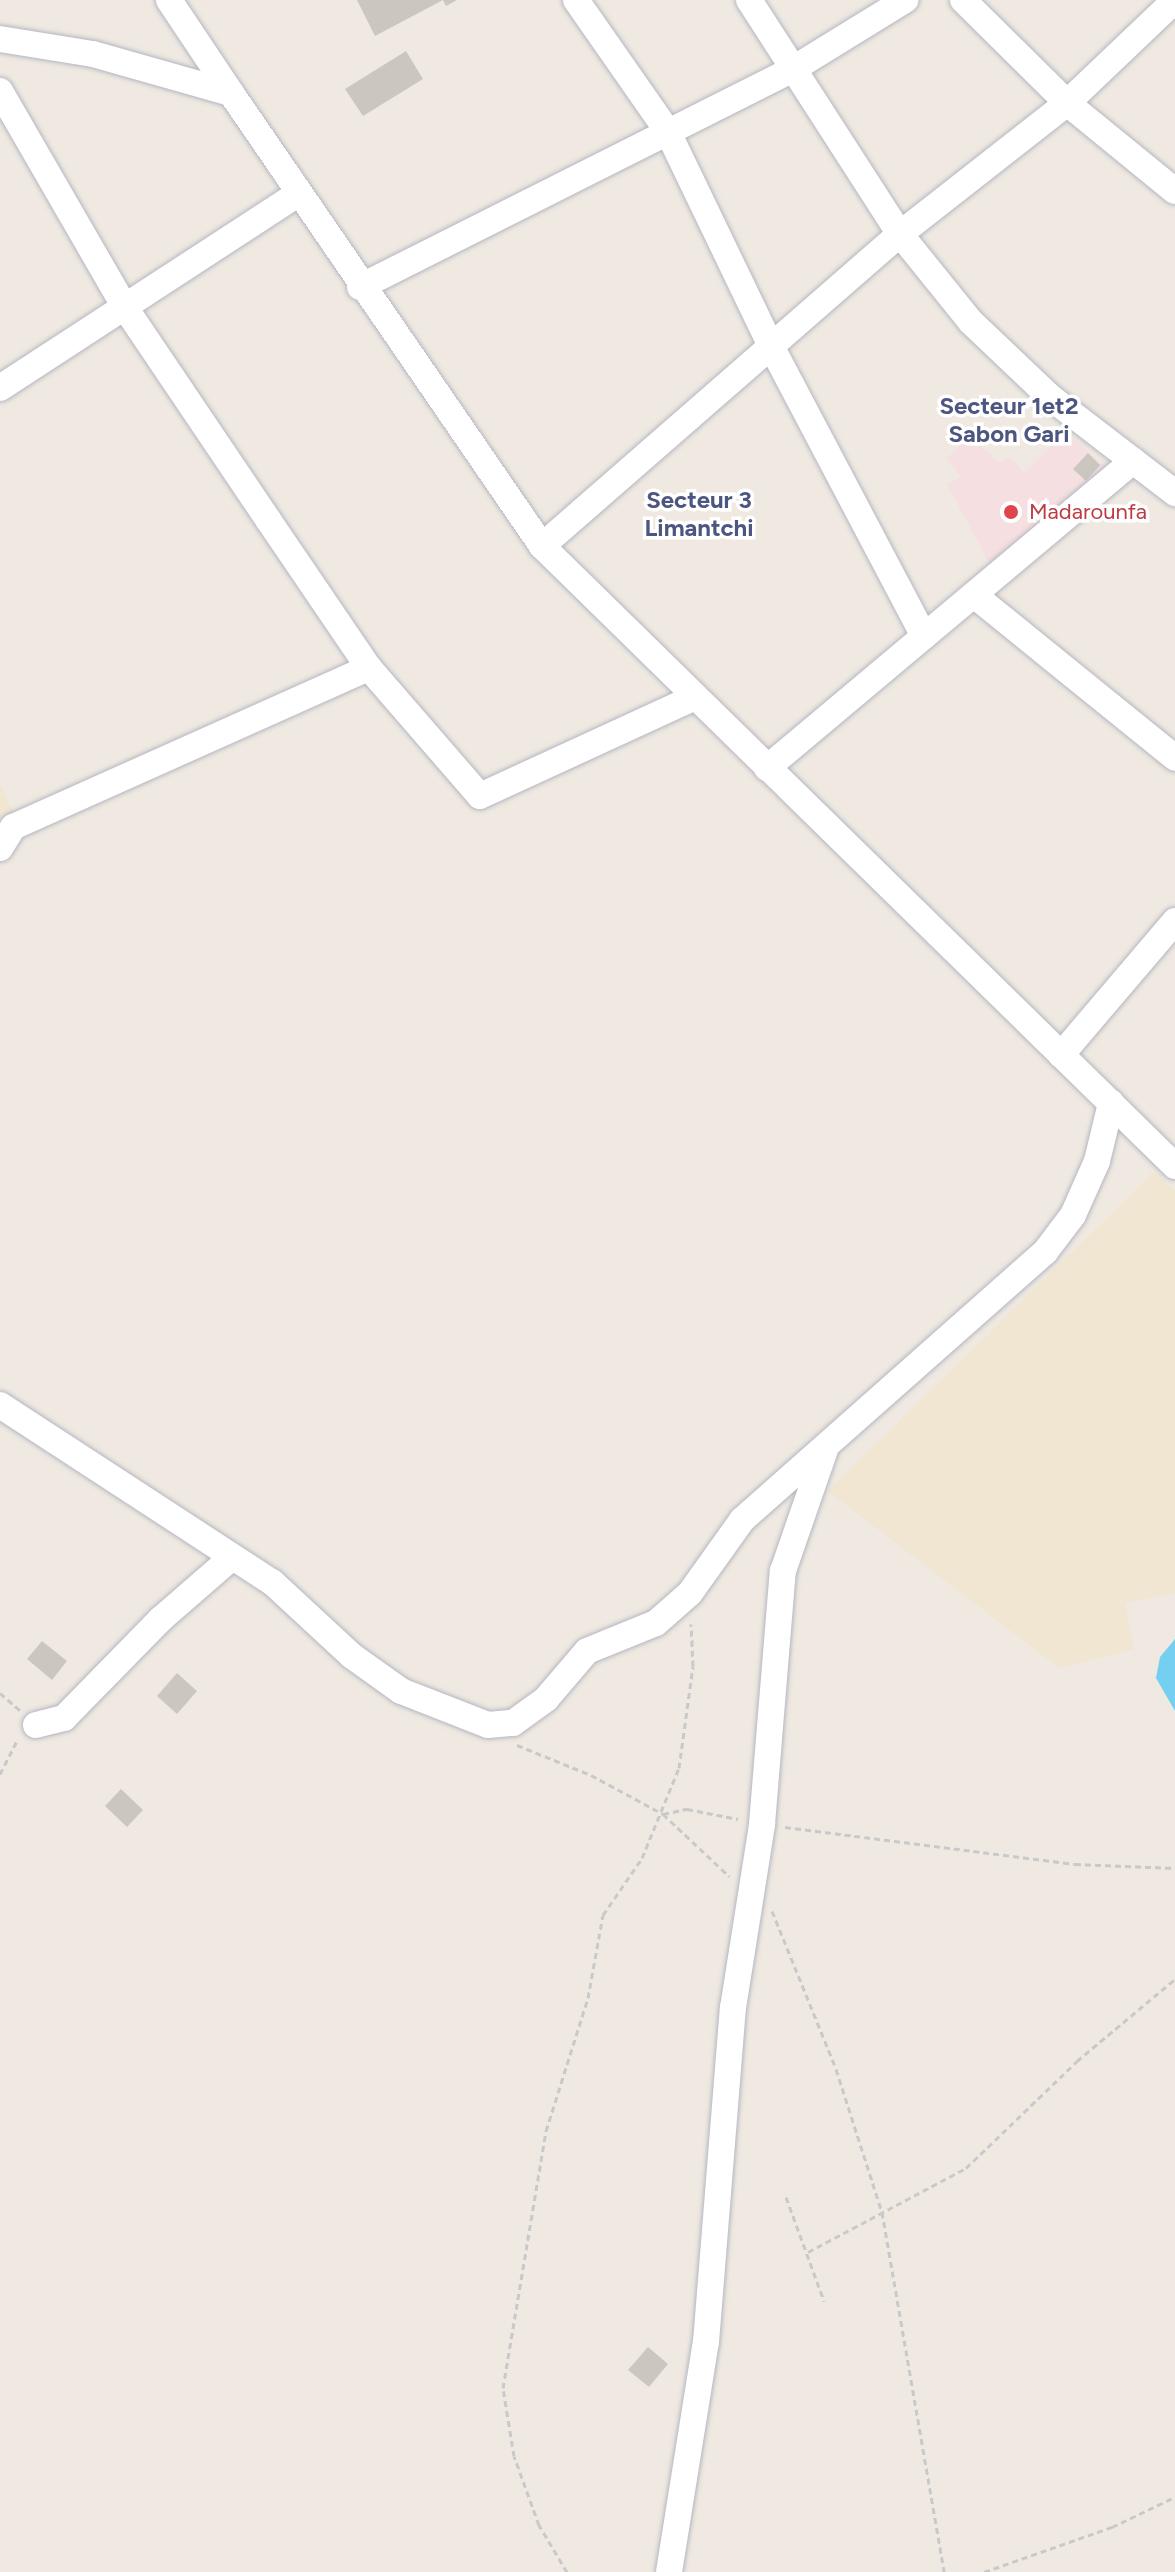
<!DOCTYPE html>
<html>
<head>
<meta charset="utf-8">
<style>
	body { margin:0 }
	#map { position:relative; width:1175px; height:2572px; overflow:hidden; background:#efe9e1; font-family:Figtree,sans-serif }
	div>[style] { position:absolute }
	.education>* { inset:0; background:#f0e6d1 }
	.medical>* { inset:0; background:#f5dfe0 }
	.water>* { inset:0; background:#75cff0 }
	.building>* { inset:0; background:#cbc7bf }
	.path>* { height:3px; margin-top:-1.5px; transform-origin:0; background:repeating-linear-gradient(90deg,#c9c9c9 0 6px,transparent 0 10px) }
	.roads { filter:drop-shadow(0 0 2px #b4b7c1) drop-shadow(0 0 2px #b4b7c1) }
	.minor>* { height:26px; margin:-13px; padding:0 13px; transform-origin:13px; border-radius:13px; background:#fff }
	.dots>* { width:22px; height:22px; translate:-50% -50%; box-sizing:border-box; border:4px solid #fff; border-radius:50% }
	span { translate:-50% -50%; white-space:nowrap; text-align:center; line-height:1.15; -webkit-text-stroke:7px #fff; paint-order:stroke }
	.health-label { font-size:22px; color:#be3a42 }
	.left { translate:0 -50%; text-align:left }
	.neighbourhood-label { font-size:24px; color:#4d5680; font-weight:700 }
</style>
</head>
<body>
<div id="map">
	<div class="education">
		<div style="clip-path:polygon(0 785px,15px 815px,0 838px)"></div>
		<div style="clip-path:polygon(1155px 1171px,1175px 1191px,1175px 1593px,1125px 1603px,1134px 1649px,1059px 1668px,828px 1491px)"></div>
	</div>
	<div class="medical">
		<div style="clip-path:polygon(1065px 432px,1111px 471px,992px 568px,947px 484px,961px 477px,947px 458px,969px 436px,1000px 463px,1010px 457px,1024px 473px)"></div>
	</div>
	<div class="water">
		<div style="clip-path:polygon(1175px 1639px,1175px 1711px,1156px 1678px,1160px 1657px)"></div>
	</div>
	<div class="building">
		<div style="clip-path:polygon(357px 0,457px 0,446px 6px,443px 0,375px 36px)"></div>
		<div style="clip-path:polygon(406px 51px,423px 79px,363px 116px,345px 89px)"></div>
		<div style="clip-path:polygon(1088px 453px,1100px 465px,1086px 481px,1073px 469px)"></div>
		<div style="clip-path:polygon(42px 1641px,67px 1661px,52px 1680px,27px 1659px)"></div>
		<div style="clip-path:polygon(177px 1673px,197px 1691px,177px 1714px,157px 1696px)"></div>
		<div style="clip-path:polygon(121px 1789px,143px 1810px,127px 1827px,105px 1806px)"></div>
		<div style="clip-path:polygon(648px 2347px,668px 2364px,649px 2387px,628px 2370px)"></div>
	</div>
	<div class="path">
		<div style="left:0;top:1693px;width:28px;rotate:41deg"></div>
		<div style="left:517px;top:1745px;width:80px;rotate:22.1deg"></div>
		<div style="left:591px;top:1775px;width:82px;rotate:28.4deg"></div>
		<div style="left:663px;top:1814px;width:91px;rotate:43.2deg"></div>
		<div style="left:0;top:1774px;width:39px;rotate:-63deg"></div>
		<div style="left:663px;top:1814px;width:25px;rotate:-12deg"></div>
		<div style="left:687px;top:1809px;width:52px;rotate:11.1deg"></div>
		<div style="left:785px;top:1827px;width:292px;rotate:7.3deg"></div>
		<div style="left:1075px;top:1864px;width:100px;rotate:2.3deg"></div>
		<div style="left:772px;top:1911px;width:170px;rotate:67.9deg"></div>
		<div style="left:836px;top:2069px;width:150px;rotate:72.2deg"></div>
		<div style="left:882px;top:2212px;width:365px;rotate:80.2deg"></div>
		<div style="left:786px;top:2197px;width:111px;rotate:69.9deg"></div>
		<div style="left:808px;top:2252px;width:179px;rotate:-28deg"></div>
		<div style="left:966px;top:2168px;width:154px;rotate:-43.9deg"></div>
		<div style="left:1077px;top:2061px;width:128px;rotate:-39.9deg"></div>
		<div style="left:567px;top:2572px;width:55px;rotate:-120.8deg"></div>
		<div style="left:539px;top:2525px;width:73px;rotate:-109.9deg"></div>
		<div style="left:514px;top:2456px;width:69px;rotate:-99.2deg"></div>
		<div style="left:503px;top:2388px;width:261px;rotate:-80.5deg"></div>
		<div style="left:546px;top:2131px;width:139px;rotate:-72.5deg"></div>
		<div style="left:588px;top:1998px;width:84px;rotate:-79.8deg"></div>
		<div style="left:603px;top:1915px;width:69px;rotate:-55.6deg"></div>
		<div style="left:642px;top:1858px;width:97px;rotate:-67.7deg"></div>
		<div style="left:679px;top:1768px;width:103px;rotate:-82.2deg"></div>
		<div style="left:693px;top:1666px;width:42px;rotate:-92.7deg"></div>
		<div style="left:984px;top:2572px;width:136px;rotate:-19.4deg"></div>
		<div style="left:1112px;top:2527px;width:70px;rotate:-25.5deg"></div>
	</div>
	<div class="roads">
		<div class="minor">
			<div style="left:169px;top:0;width:112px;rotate:56.3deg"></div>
			<div style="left:576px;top:0;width:161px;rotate:55.1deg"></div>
			<div style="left:668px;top:132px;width:237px;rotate:64.3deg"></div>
			<div style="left:771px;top:346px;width:328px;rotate:62.2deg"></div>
			<div style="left:749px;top:0;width:278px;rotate:57.2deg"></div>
			<div style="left:900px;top:234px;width:113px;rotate:51.1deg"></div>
			<div style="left:971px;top:322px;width:109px;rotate:43.5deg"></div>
			<div style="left:1050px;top:397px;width:158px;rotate:37.5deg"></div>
			<div style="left:963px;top:0;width:146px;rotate:44.7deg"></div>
			<div style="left:1067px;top:103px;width:139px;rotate:39.2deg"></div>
			<div style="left:0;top:39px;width:94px;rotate:9.2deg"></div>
			<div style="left:93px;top:54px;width:143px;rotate:15.8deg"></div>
			<div style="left:231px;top:93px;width:549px;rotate:55.53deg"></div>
			<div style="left:542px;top:546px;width:886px;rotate:44.41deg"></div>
			<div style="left:0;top:91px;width:248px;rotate:60deg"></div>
			<div style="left:124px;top:306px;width:259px;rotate:56deg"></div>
			<div style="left:269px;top:521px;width:178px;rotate:55.8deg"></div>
			<div style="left:369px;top:668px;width:169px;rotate:49.1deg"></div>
			<div style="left:480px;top:796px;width:237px;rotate:-24.7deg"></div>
			<div style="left:360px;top:287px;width:485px;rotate:-26.7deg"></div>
			<div style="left:793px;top:69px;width:132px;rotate:-31.6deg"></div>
			<div style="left:0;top:388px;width:356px;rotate:-33.1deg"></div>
			<div style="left:542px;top:546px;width:475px;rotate:-41.1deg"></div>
			<div style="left:900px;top:234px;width:212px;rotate:-38.1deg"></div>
			<div style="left:1067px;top:103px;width:149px;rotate:-43.6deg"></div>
			<div style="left:974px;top:595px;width:259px;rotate:39deg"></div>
			<div style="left:767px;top:768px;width:478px;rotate:-40deg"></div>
			<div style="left:0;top:848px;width:25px;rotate:-58deg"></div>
			<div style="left:13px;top:827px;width:390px;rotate:-24.1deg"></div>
			<div style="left:1061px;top:1055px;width:176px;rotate:-49.6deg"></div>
			<div style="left:0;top:1405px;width:325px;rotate:33.1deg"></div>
			<div style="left:272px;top:1582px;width:109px;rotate:42.8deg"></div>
			<div style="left:352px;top:1656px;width:60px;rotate:35.5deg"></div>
			<div style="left:401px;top:1691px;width:93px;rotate:21.3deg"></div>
			<div style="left:488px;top:1725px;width:25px;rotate:-5deg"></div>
			<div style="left:513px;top:1723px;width:41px;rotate:-36deg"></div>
			<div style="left:546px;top:1699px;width:63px;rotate:-49.5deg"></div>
			<div style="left:587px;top:1651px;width:74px;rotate:-22.1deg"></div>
			<div style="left:656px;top:1623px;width:45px;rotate:-41.4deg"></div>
			<div style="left:690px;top:1593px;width:90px;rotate:-54.5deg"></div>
			<div style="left:742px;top:1520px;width:405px;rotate:-41.5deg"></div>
			<div style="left:1045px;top:1252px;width:46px;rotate:-52.9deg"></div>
			<div style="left:1073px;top:1215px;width:59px;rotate:-66deg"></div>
			<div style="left:1097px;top:1161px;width:60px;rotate:-76.4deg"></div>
			<div style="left:36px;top:1725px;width:29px;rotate:-14deg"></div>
			<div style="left:64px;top:1718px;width:139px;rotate:-45.6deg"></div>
			<div style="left:161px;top:1619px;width:91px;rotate:-41deg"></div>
			<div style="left:669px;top:2572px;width:233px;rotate:-80.9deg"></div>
			<div style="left:706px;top:2342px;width:335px;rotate:-85.4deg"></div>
			<div style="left:733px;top:2008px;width:186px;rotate:-81deg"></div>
			<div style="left:762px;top:1824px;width:254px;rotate:-85.3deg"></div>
			<div style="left:783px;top:1571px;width:128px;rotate:-70.9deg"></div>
		</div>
	</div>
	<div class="dots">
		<div style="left:1011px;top:512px;background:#e0444e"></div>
	</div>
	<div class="health-label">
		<span class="left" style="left:1029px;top:512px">Madarounfa</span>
	</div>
	<div class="neighbourhood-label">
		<span style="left:1009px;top:420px">Secteur 1et2<br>Sabon Gari</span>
		<span style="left:699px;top:514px">Secteur 3<br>Limantchi</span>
	</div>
</div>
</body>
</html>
